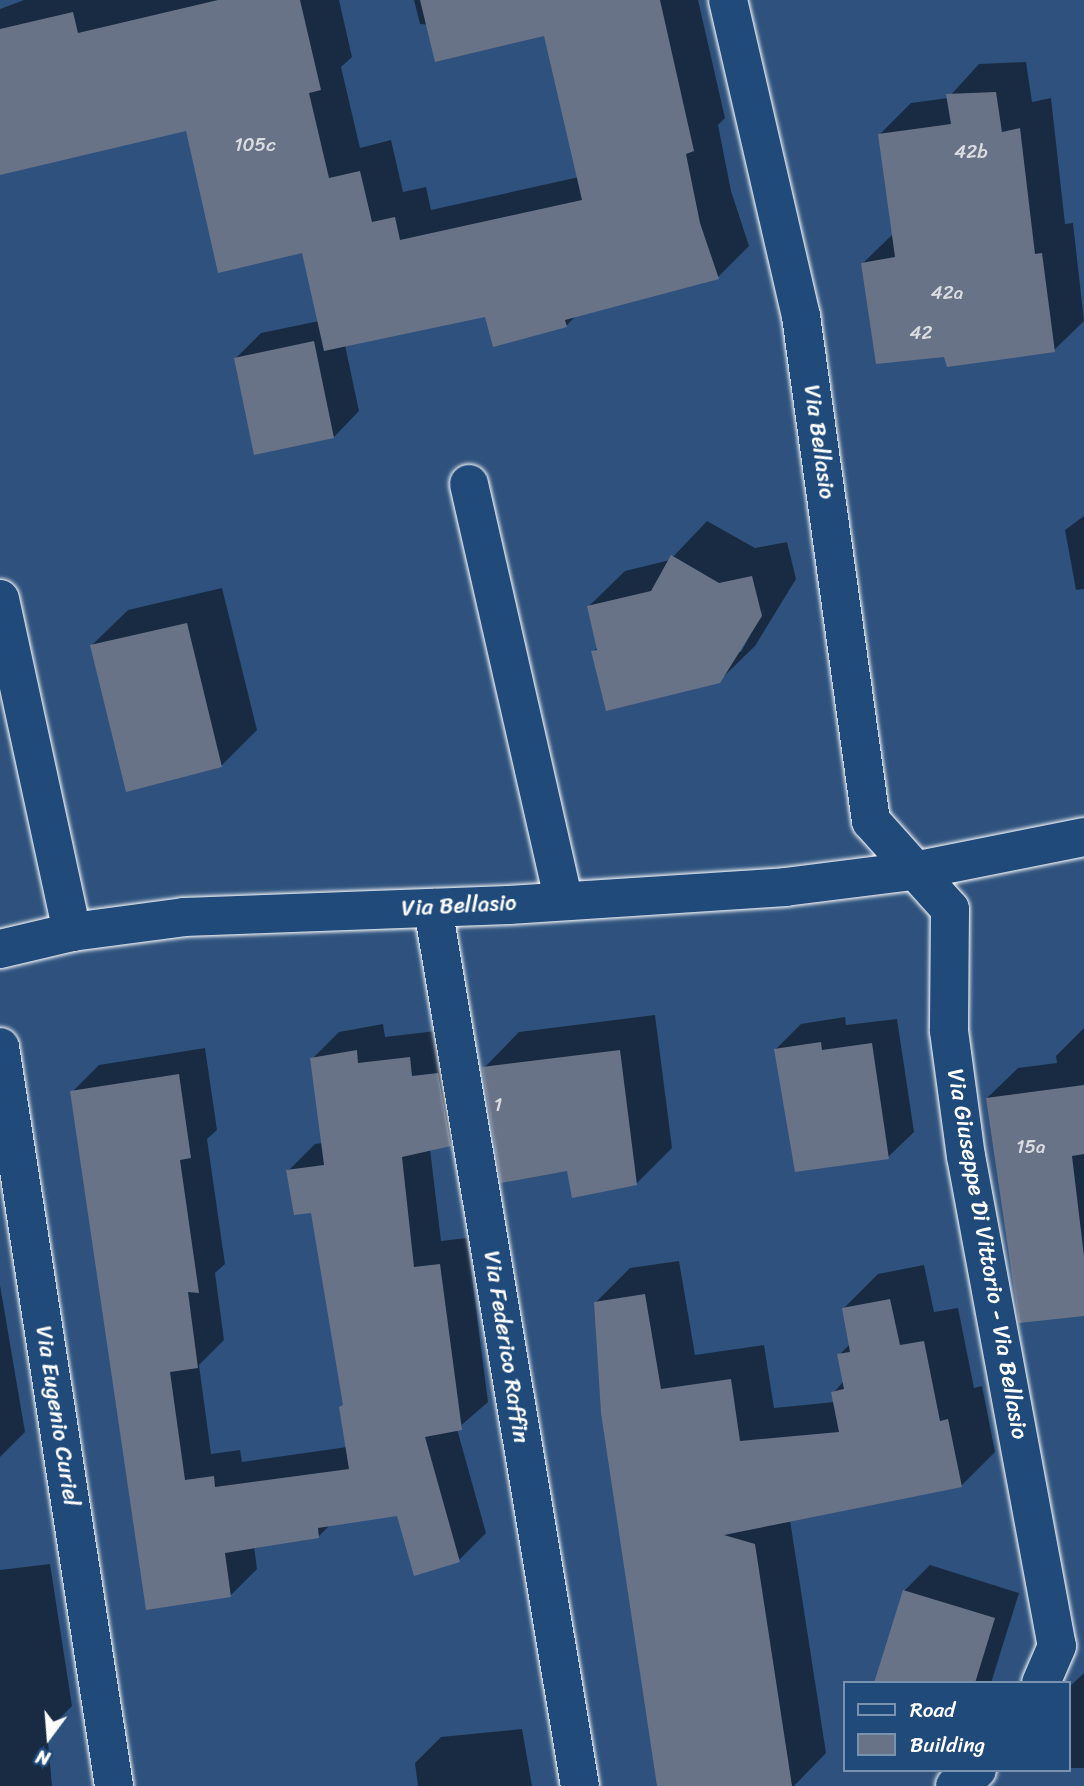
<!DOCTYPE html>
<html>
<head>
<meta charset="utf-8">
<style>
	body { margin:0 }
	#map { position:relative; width:1084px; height:1786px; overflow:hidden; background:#2e527d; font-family:Sriracha,sans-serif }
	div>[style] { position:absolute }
	.shadow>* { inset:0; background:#0007 }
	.building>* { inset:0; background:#697388 }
	.roads { filter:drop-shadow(0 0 2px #fff) drop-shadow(0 0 2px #fff) }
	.minor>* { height:38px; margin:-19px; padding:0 19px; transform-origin:19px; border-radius:19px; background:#1f4a7a }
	span { translate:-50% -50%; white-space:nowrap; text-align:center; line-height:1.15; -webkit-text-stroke:5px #1f4a7a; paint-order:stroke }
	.number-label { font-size:19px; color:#dadce1 }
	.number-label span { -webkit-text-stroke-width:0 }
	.street-label { font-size:23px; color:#fff }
	.legend { position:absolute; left:843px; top:1681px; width:228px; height:91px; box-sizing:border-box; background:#1f4a7a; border:2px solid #7992af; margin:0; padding:9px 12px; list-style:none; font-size:21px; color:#fff }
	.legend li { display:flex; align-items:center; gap:14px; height:35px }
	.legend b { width:35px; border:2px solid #7992af }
	.north { position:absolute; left:14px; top:1702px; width:70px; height:70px; -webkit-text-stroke:5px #1f4a7a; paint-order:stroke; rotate:196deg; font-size:19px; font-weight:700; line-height:28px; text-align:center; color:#fff }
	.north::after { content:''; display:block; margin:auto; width:24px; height:32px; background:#fff; clip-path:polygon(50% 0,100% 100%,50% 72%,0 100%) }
</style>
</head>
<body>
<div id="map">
	<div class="shadow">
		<div style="clip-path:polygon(24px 0,339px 0,352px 57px,341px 67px,360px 148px,391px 140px,403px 192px,426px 187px,431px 210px,579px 177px,545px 34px,420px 24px,414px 0,698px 0,725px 118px,718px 125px,731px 191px,749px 246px,718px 277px,577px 315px,566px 326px,487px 315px,345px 345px,359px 411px,334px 437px,236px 358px,261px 333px,319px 321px,303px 251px,187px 129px,0 147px,0 9px)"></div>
		<div style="clip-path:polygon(1026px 62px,1032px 102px,1051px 98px,1065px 224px,1073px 223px,1084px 321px,1054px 350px,945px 355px,863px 263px,894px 233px,880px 134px,911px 103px,948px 98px,979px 64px)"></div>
		<div style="clip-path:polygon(1084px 516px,1084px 589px,1076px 590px,1065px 530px)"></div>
		<div style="clip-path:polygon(evenodd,707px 521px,755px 548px,787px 542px,796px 579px,755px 646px,719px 681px,593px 652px,598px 647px,589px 606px,625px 571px,670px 560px,707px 521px,765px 608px,741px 652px,737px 652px,765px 608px)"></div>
		<div style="clip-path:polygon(222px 588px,257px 730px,221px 766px,92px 645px,128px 610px)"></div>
		<div style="clip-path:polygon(655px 1015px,672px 1148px,637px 1183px,568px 1169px,484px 1068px,519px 1032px)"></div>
		<div style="clip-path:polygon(845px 1017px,846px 1025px,897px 1019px,914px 1132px,888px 1157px,776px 1049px,801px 1024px)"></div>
		<div style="clip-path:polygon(383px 1024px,385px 1037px,436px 1031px,477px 1118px,450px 1145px,430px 1149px,441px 1241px,467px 1238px,488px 1402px,457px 1429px,486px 1533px,459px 1560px,398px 1514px,331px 1524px,319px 1536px,254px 1546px,257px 1569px,230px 1596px,148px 1608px,72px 1092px,99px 1065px,205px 1048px,217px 1130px,207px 1139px,225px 1264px,215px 1273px,224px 1340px,199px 1365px,211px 1454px,240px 1450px,242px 1462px,347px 1447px,345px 1404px,312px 1211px,288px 1171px,315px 1144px,323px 1143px,312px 1059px,339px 1032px)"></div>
		<div style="clip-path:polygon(1084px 1028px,1084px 1315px,987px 1098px,1018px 1068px,1057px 1063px,1056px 1056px)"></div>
		<div style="clip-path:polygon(679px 1261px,695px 1355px,764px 1345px,774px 1408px,835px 1402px,833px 1393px,844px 1381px,839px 1355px,851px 1343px,844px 1308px,878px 1274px,924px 1265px,934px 1312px,958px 1308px,974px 1388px,982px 1386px,995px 1452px,961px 1486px,790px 1520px,826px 1753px,794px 1786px,659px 1786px,595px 1303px,630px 1268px)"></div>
		<div style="clip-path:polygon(0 1285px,25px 1432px,0 1457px)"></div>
		<div style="clip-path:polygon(50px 1564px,72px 1706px,47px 1731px,52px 1786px,0 1786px,0 1570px)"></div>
		<div style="clip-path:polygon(930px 1565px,1019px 1593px,991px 1683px,876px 1683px,904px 1591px)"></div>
		<div style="clip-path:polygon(1084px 1673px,1084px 1768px,1068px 1768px,1068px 1688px)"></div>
		<div style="clip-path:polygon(522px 1729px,532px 1786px,418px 1786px,415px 1763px,441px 1737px)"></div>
	</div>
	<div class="building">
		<div style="clip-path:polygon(218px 0,300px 0,321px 90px,309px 93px,329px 178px,360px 171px,372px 222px,395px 217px,400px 240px,582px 200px,544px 36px,435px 62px,420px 0,660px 0,694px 151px,686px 154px,700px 223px,719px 279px,565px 320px,567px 327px,493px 347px,485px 317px,324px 351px,302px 253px,218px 273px,186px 131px,0 175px,0 29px,73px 12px,78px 33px)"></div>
		<div style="clip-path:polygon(996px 92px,1002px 132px,1020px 128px,1035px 254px,1042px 253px,1055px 352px,947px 367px,944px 357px,876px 364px,861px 263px,895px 257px,878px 134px,951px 124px,946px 94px)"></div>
		<div style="clip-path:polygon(314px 341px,334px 438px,254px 455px,234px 358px)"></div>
		<div style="clip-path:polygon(671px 555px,719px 583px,752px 576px,762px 616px,720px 683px,606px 711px,591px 651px,597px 650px,587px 606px,651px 591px)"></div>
		<div style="clip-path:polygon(187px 623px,222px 767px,126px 792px,90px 645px)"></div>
		<div style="clip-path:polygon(821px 1042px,822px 1050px,872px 1043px,889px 1159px,795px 1172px,774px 1049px)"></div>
		<div style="clip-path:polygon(357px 1050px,358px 1063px,410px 1057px,412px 1076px,438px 1073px,451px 1146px,402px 1157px,414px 1267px,440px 1264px,462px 1430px,425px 1437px,460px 1562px,414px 1576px,397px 1516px,318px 1528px,319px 1538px,225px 1553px,231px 1597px,146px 1610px,70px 1091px,179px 1074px,191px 1158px,180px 1160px,199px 1293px,188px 1292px,198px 1368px,170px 1372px,185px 1480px,214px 1476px,215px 1487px,349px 1469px,339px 1407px,343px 1405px,311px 1213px,294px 1215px,286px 1170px,324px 1165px,310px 1058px)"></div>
		<div style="clip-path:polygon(620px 1050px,637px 1185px,572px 1198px,567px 1171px,501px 1183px,482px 1067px)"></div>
		<div style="clip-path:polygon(1084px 1085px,1084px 1154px,1072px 1156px,1084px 1256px,1084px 1316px,1019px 1323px,986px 1098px)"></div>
		<div style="clip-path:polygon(645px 1294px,661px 1389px,731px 1379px,740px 1441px,839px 1432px,831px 1392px,844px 1389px,837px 1354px,850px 1352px,842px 1308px,890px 1299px,900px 1345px,924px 1341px,940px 1421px,948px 1419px,962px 1487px,724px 1535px,755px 1544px,792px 1786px,657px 1786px,601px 1413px,594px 1302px)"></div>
		<div style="clip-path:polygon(903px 1590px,995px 1618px,975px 1683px,874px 1683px)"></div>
	</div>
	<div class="roads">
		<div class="minor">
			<div style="left:728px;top:0;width:324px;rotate:77deg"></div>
			<div style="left:801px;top:316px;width:510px;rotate:82.11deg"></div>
			<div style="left:871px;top:821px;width:118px;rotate:48.1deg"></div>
			<div style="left:950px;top:909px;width:122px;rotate:90.5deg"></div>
			<div style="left:949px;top:1031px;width:126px;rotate:82.3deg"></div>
			<div style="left:966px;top:1156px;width:498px;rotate:79.5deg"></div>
			<div style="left:1057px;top:1646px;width:40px;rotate:113.4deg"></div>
			<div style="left:469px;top:484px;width:426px;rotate:77.2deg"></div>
			<div style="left:0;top:599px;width:341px;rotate:77.8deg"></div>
			<div style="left:433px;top:908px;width:890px;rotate:80.5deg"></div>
			<div style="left:0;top:949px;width:74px;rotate:-13.3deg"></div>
			<div style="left:72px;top:932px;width:113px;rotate:-7.6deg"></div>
			<div style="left:184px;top:917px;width:325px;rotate:-2.1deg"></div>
			<div style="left:509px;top:905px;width:277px;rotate:-3.7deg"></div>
			<div style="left:785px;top:887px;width:135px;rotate:-7.2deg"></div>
			<div style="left:919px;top:870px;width:168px;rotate:-11.3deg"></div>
			<div style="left:0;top:1047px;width:748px;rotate:81.23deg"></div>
			<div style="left:955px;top:1786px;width:27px;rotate:-36deg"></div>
		</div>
	</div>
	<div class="number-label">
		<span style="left:255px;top:145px">105c</span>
		<span style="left:971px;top:152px">42b</span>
		<span style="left:947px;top:293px">42a</span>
		<span style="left:921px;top:333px">42</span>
		<span style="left:498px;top:1105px">1</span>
		<span style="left:1031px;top:1147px">15a</span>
	</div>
	<div class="street-label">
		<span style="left:819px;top:442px;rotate:82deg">Via Bellasio</span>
		<span style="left:459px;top:906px;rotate:-3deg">Via Bellasio</span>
		<span style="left:987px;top:1254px;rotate:80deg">Via Giuseppe Di Vittorio - Via Bellasio</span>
		<span style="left:506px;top:1347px;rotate:81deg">Via Federico Raffin</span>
		<span style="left:57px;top:1416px;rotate:81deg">Via Eugenio Curiel</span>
	</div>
	<ul class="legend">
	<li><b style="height:9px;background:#1f4a7a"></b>Road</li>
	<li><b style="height:19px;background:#697388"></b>Building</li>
	</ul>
	<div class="north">N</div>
</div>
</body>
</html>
